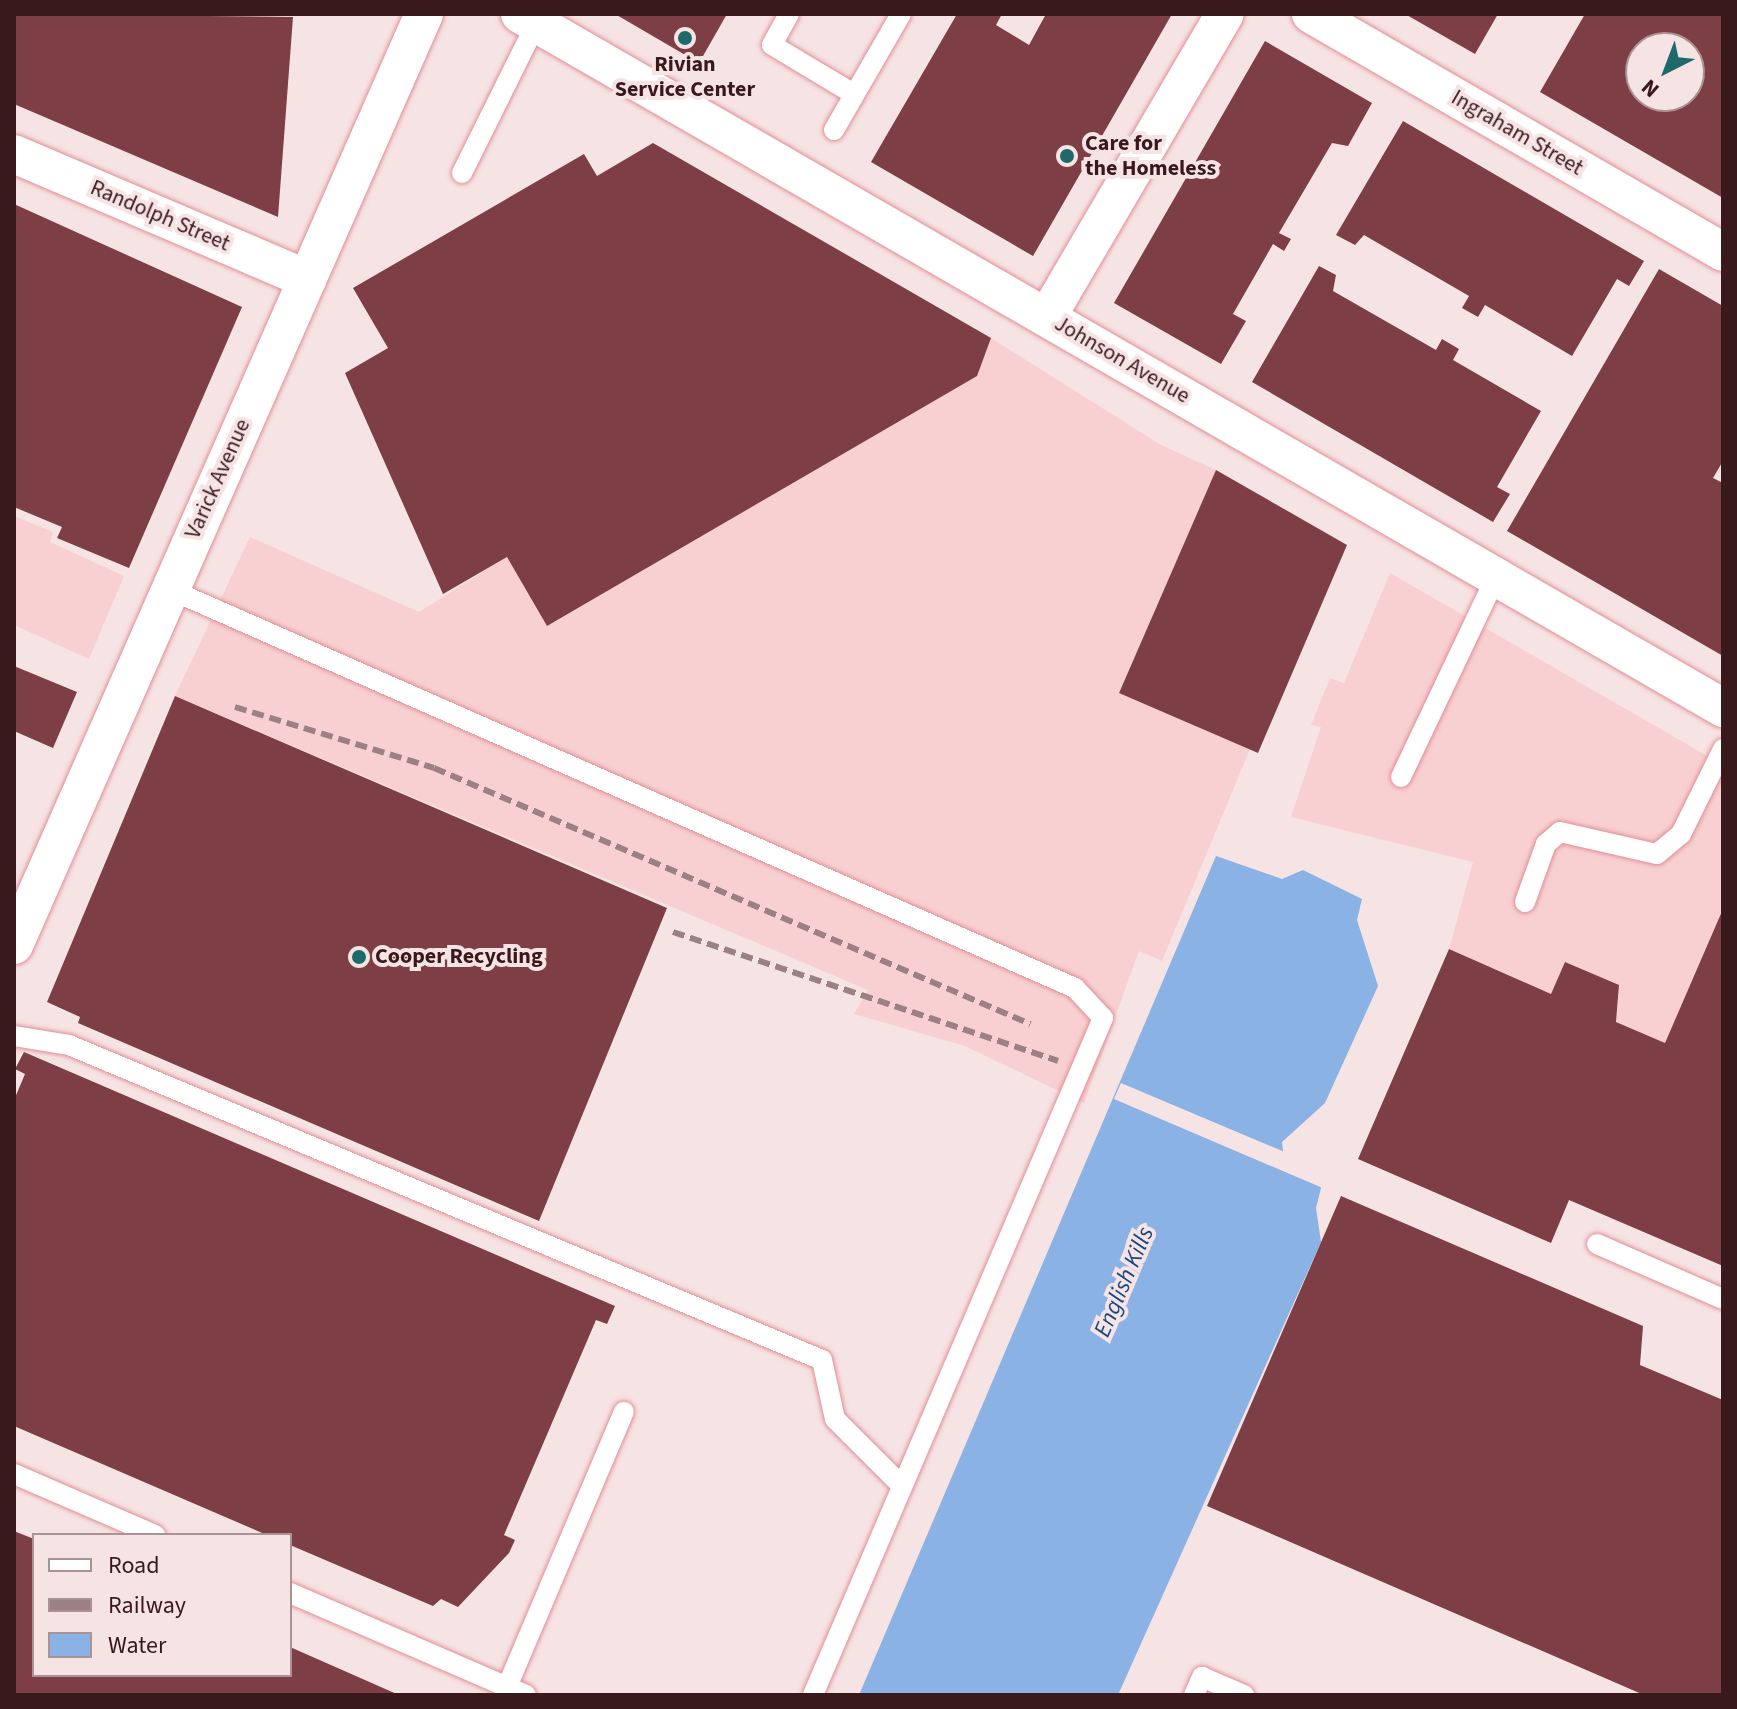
<!DOCTYPE html>
<html>
<head>
<meta charset="utf-8">
<style>
	body { margin:0 }
	#map { position:relative; width:1737px; height:1709px; overflow:hidden; background:#f6e3e4; font-family:"Source Sans 3",sans-serif }
	div>[style] { position:absolute }
	.built>* { inset:0; background:#f8d0d2 }
	.water>* { inset:0; background:#8ab2e5 }
	.pier>* { inset:0; background:#f6e3e4 }
	.building>* { inset:0; background:#7d3f45 }
	.roads { filter:drop-shadow(0 0 2px #e28e94) drop-shadow(0 0 2px #e28e94) }
	.lane>* { height:20px; margin:-10px; padding:0 10px; transform-origin:10px; border-radius:10px; background:#fff }
	.street>* { height:38px; margin:-19px; padding:0 19px; transform-origin:19px; border-radius:19px; background:#fff }
	.rail>* { height:6px; margin-top:-3px; transform-origin:0; background:repeating-linear-gradient(90deg,#9b8184 0 12px,transparent 0 18px) }
	.dots>* { width:22px; height:22px; translate:-50% -50%; box-sizing:border-box; border:4px solid #f6e3e4; border-radius:50% }
	span { translate:-50% -50%; white-space:nowrap; text-align:center; line-height:1.15; -webkit-text-stroke:8px #f6e3e4; paint-order:stroke }
	.poi-label { font-size:22px; color:#3a191d; font-weight:700 }
	.left { translate:0 -50%; text-align:left }
	.street-label { font-size:22px; color:#3a191d }
	.water-label { font-size:24px; color:#144986; font-style:italic }
	.frame { position:absolute; inset:0; border:16px solid #3a191d; pointer-events:none }
	.legend { position:absolute; left:32px; top:1533px; width:260px; height:144px; box-sizing:border-box; background:#f6e3e4; border:2px solid #ab9294; margin:0; padding:10px 14px; list-style:none; font-size:24px; color:#3a191d }
	.legend li { display:flex; align-items:center; gap:16px; height:40px }
	.legend b { width:40px; border:2px solid #ab9294 }
	.north { position:absolute; left:1625px; top:32px; width:80px; height:80px; box-sizing:border-box; background:#f6e3e4; border:2px solid #ab9294; border-radius:50%; rotate:222deg; font-size:22px; font-weight:700; line-height:32px; text-align:center; color:#3a191d }
	.north::after { content:''; display:block; margin:auto; width:28px; height:36px; background:#1e6a6a; clip-path:polygon(50% 0,100% 100%,50% 72%,0 100%) }
</style>
</head>
<body>
<div id="map">
	<div class="built">
		<div style="clip-path:polygon(991px 338px,1161px 445px,1216px 470px,1119px 692px,1250px 749px,1162px 961px,1139px 951px,1084px 1103px,965px 1046px,854px 1014px,868px 990px,175px 696px,250px 537px,419px 612px,507px 557px,547px 626px,976px 376px)"></div>
		<div style="clip-path:polygon(14px 516px,53px 532px,50px 542px,124px 576px,89px 659px,14px 625px)"></div>
		<div style="clip-path:polygon(1390px 573px,1723px 765px,1723px 909px,1665px 1043px,1616px 1022px,1620px 986px,1565px 962px,1551px 994px,1449px 949px,1473px 862px,1291px 817px,1321px 727px,1311px 725px,1330px 678px,1344px 683px)"></div>
	</div>
	<div class="water">
		<div style="clip-path:polygon(1216px 856px,1282px 879px,1303px 870px,1362px 899px,1357px 920px,1378px 986px,1325px 1103px,1282px 1142px,1285px 1168px,1322px 1184px,1316px 1208px,1321px 1242px,1118px 1695px,859px 1695px)"></div>
	</div>
	<div class="pier">
		<div style="clip-path:polygon(1121px 1083px,1287px 1153px,1288px 1166px,1324px 1180px,1325px 1189px,1114px 1099px)"></div>
	</div>
	<div class="building">
		<div style="clip-path:polygon(14px 14px,293px 17px,278px 217px,14px 104px)"></div>
		<div style="clip-path:polygon(615px 14px,727px 14px,699px 63px)"></div>
		<div style="clip-path:polygon(957px 14px,1002px 14px,996px 25px,1029px 45px,1046px 14px,1172px 14px,1033px 256px,871px 162px)"></div>
		<div style="clip-path:polygon(1405px 14px,1498px 14px,1475px 54px)"></div>
		<div style="clip-path:polygon(evenodd,1585px 14px,1723px 16px,1723px 198px,1540px 92px,1585px 14px,1641px 48px,1689px 48px,1689px 96px,1641px 96px,1641px 48px)"></div>
		<div style="clip-path:polygon(1265px 41px,1372px 103px,1348px 146px,1332px 143px,1279px 233px,1291px 239px,1284px 251px,1273px 244px,1233px 314px,1246px 321px,1221px 364px,1114px 303px)"></div>
		<div style="clip-path:polygon(1403px 121px,1644px 261px,1629px 286px,1617px 279px,1572px 356px,1485px 305px,1478px 317px,1462px 308px,1469px 296px,1364px 235px,1355px 245px,1336px 235px)"></div>
		<div style="clip-path:polygon(653px 143px,991px 338px,977px 376px,547px 626px,507px 557px,443px 594px,345px 373px,388px 348px,353px 288px,584px 154px,597px 176px)"></div>
		<div style="clip-path:polygon(14px 204px,242px 307px,129px 568px,57px 538px,62px 527px,14px 507px)"></div>
		<div style="clip-path:polygon(1319px 266px,1336px 275px,1333px 291px,1436px 350px,1442px 339px,1459px 349px,1453px 360px,1541px 411px,1497px 487px,1510px 494px,1493px 522px,1252px 382px)"></div>
		<div style="clip-path:polygon(1659px 269px,1723px 306px,1723px 461px,1713px 478px,1723px 483px,1723px 656px,1507px 531px)"></div>
		<div style="clip-path:polygon(1216px 470px,1347px 545px,1258px 753px,1119px 693px)"></div>
		<div style="clip-path:polygon(14px 666px,77px 692px,53px 748px,14px 731px)"></div>
		<div style="clip-path:polygon(175px 696px,667px 908px,539px 1221px,78px 1023px,80px 1017px,47px 1002px)"></div>
		<div style="clip-path:polygon(1723px 909px,1723px 1266px,1569px 1200px,1551px 1243px,1358px 1159px,1449px 949px,1551px 994px,1565px 962px,1619px 985px,1616px 1022px,1665px 1043px)"></div>
		<div style="clip-path:polygon(24px 1052px,615px 1306px,607px 1324px,596px 1320px,504px 1535px,515px 1540px,509px 1553px,458px 1607px,441px 1599px,433px 1606px,290px 1545px,290px 1535px,267px 1535px,14px 1426px,14px 1100px,25px 1074px,15px 1069px)"></div>
		<div style="clip-path:polygon(1341px 1196px,1643px 1326px,1640px 1365px,1723px 1400px,1723px 1695px,1644px 1695px,1207px 1506px)"></div>
		<div style="clip-path:polygon(14px 1531px,34px 1539px,34px 1675px,290px 1675px,290px 1647px,399px 1695px,14px 1695px)"></div>
	</div>
	<div class="roads">
		<div class="lane">
			<div style="left:789px;top:14px;width:35px;rotate:119deg"></div>
			<div style="left:772px;top:45px;width:96px;rotate:30.9deg"></div>
			<div style="left:834px;top:130px;width:134px;rotate:-60deg"></div>
			<div style="left:462px;top:173px;width:166px;rotate:-63.6deg"></div>
			<div style="left:169px;top:589px;width:990px;rotate:23.77deg"></div>
			<div style="left:1075px;top:988px;width:41px;rotate:47deg"></div>
			<div style="left:1103px;top:1018px;width:736px;rotate:113.19deg"></div>
			<div style="left:1401px;top:777px;width:221px;rotate:-64.6deg"></div>
			<div style="left:1525px;top:902px;width:62px;rotate:-70.1deg"></div>
			<div style="left:1546px;top:844px;width:18px;rotate:-41deg"></div>
			<div style="left:1560px;top:832px;width:99px;rotate:12.8deg"></div>
			<div style="left:1657px;top:854px;width:31px;rotate:-40deg"></div>
			<div style="left:1681px;top:834px;width:95px;rotate:-63.7deg"></div>
			<div style="left:14px;top:1036px;width:56px;rotate:9.3deg"></div>
			<div style="left:69px;top:1045px;width:816px;rotate:22.7deg"></div>
			<div style="left:822px;top:1360px;width:60px;rotate:77.6deg"></div>
			<div style="left:835px;top:1419px;width:92px;rotate:45deg"></div>
			<div style="left:1597px;top:1244px;width:137px;rotate:23.6deg"></div>
			<div style="left:14px;top:1474px;width:154px;rotate:23.4deg"></div>
			<div style="left:290px;top:1593px;width:257px;rotate:23.4deg"></div>
			<div style="left:507px;top:1687px;width:299px;rotate:-67deg"></div>
			<div style="left:1194px;top:1695px;width:20px;rotate:-66deg"></div>
			<div style="left:1202px;top:1677px;width:46px;rotate:23.2deg"></div>
		</div>
		<div class="street">
			<div style="left:520px;top:14px;width:1389px;rotate:29.98deg"></div>
			<div style="left:1311px;top:14px;width:476px;rotate:30deg"></div>
			<div style="left:14px;top:154px;width:319px;rotate:23.1deg"></div>
			<div style="left:1047px;top:317px;width:351px;rotate:-59.6deg"></div>
			<div style="left:14px;top:945px;width:1017px;rotate:-66.23deg"></div>
		</div>
	</div>
	<div class="rail">
		<div style="left:235px;top:707px;width:208px;rotate:17deg"></div>
		<div style="left:434px;top:768px;width:649px;rotate:23.24deg"></div>
		<div style="left:673px;top:932px;width:406px;rotate:18.5deg"></div>
	</div>
	<div class="dots">
		<div style="left:685px;top:38px;background:#1e6a6a"></div>
		<div style="left:1067px;top:156px;background:#1e6a6a"></div>
		<div style="left:359px;top:957px;background:#1e6a6a"></div>
	</div>
	<div class="poi-label">
		<span style="left:685px;top:77px">Rivian<br>Service Center</span>
		<span class="left" style="left:1085px;top:156px">Care for<br>the Homeless</span>
		<span class="left" style="left:375px;top:957px">Cooper Recycling</span>
	</div>
	<div class="street-label">
		<span style="left:1517px;top:133px;rotate:30deg">Ingraham Street</span>
		<span style="left:160px;top:216px;rotate:23deg">Randolph Street</span>
		<span style="left:1122px;top:360px;rotate:30deg">Johnson Avenue</span>
		<span style="left:218px;top:479px;rotate:-66deg">Varick Avenue</span>
	</div>
	<div class="water-label">
		<span style="left:1124px;top:1282px;rotate:-67deg">English Kills</span>
	</div>
	<div class="frame"></div>
	<ul class="legend">
	<li><b style="height:10px;background:#fff"></b>Road</li>
	<li><b style="height:10px;background:#9b8184"></b>Railway</li>
	<li><b style="height:22px;background:#8ab2e5"></b>Water</li>
	</ul>
	<div class="north">N</div>
</div>
</body>
</html>
